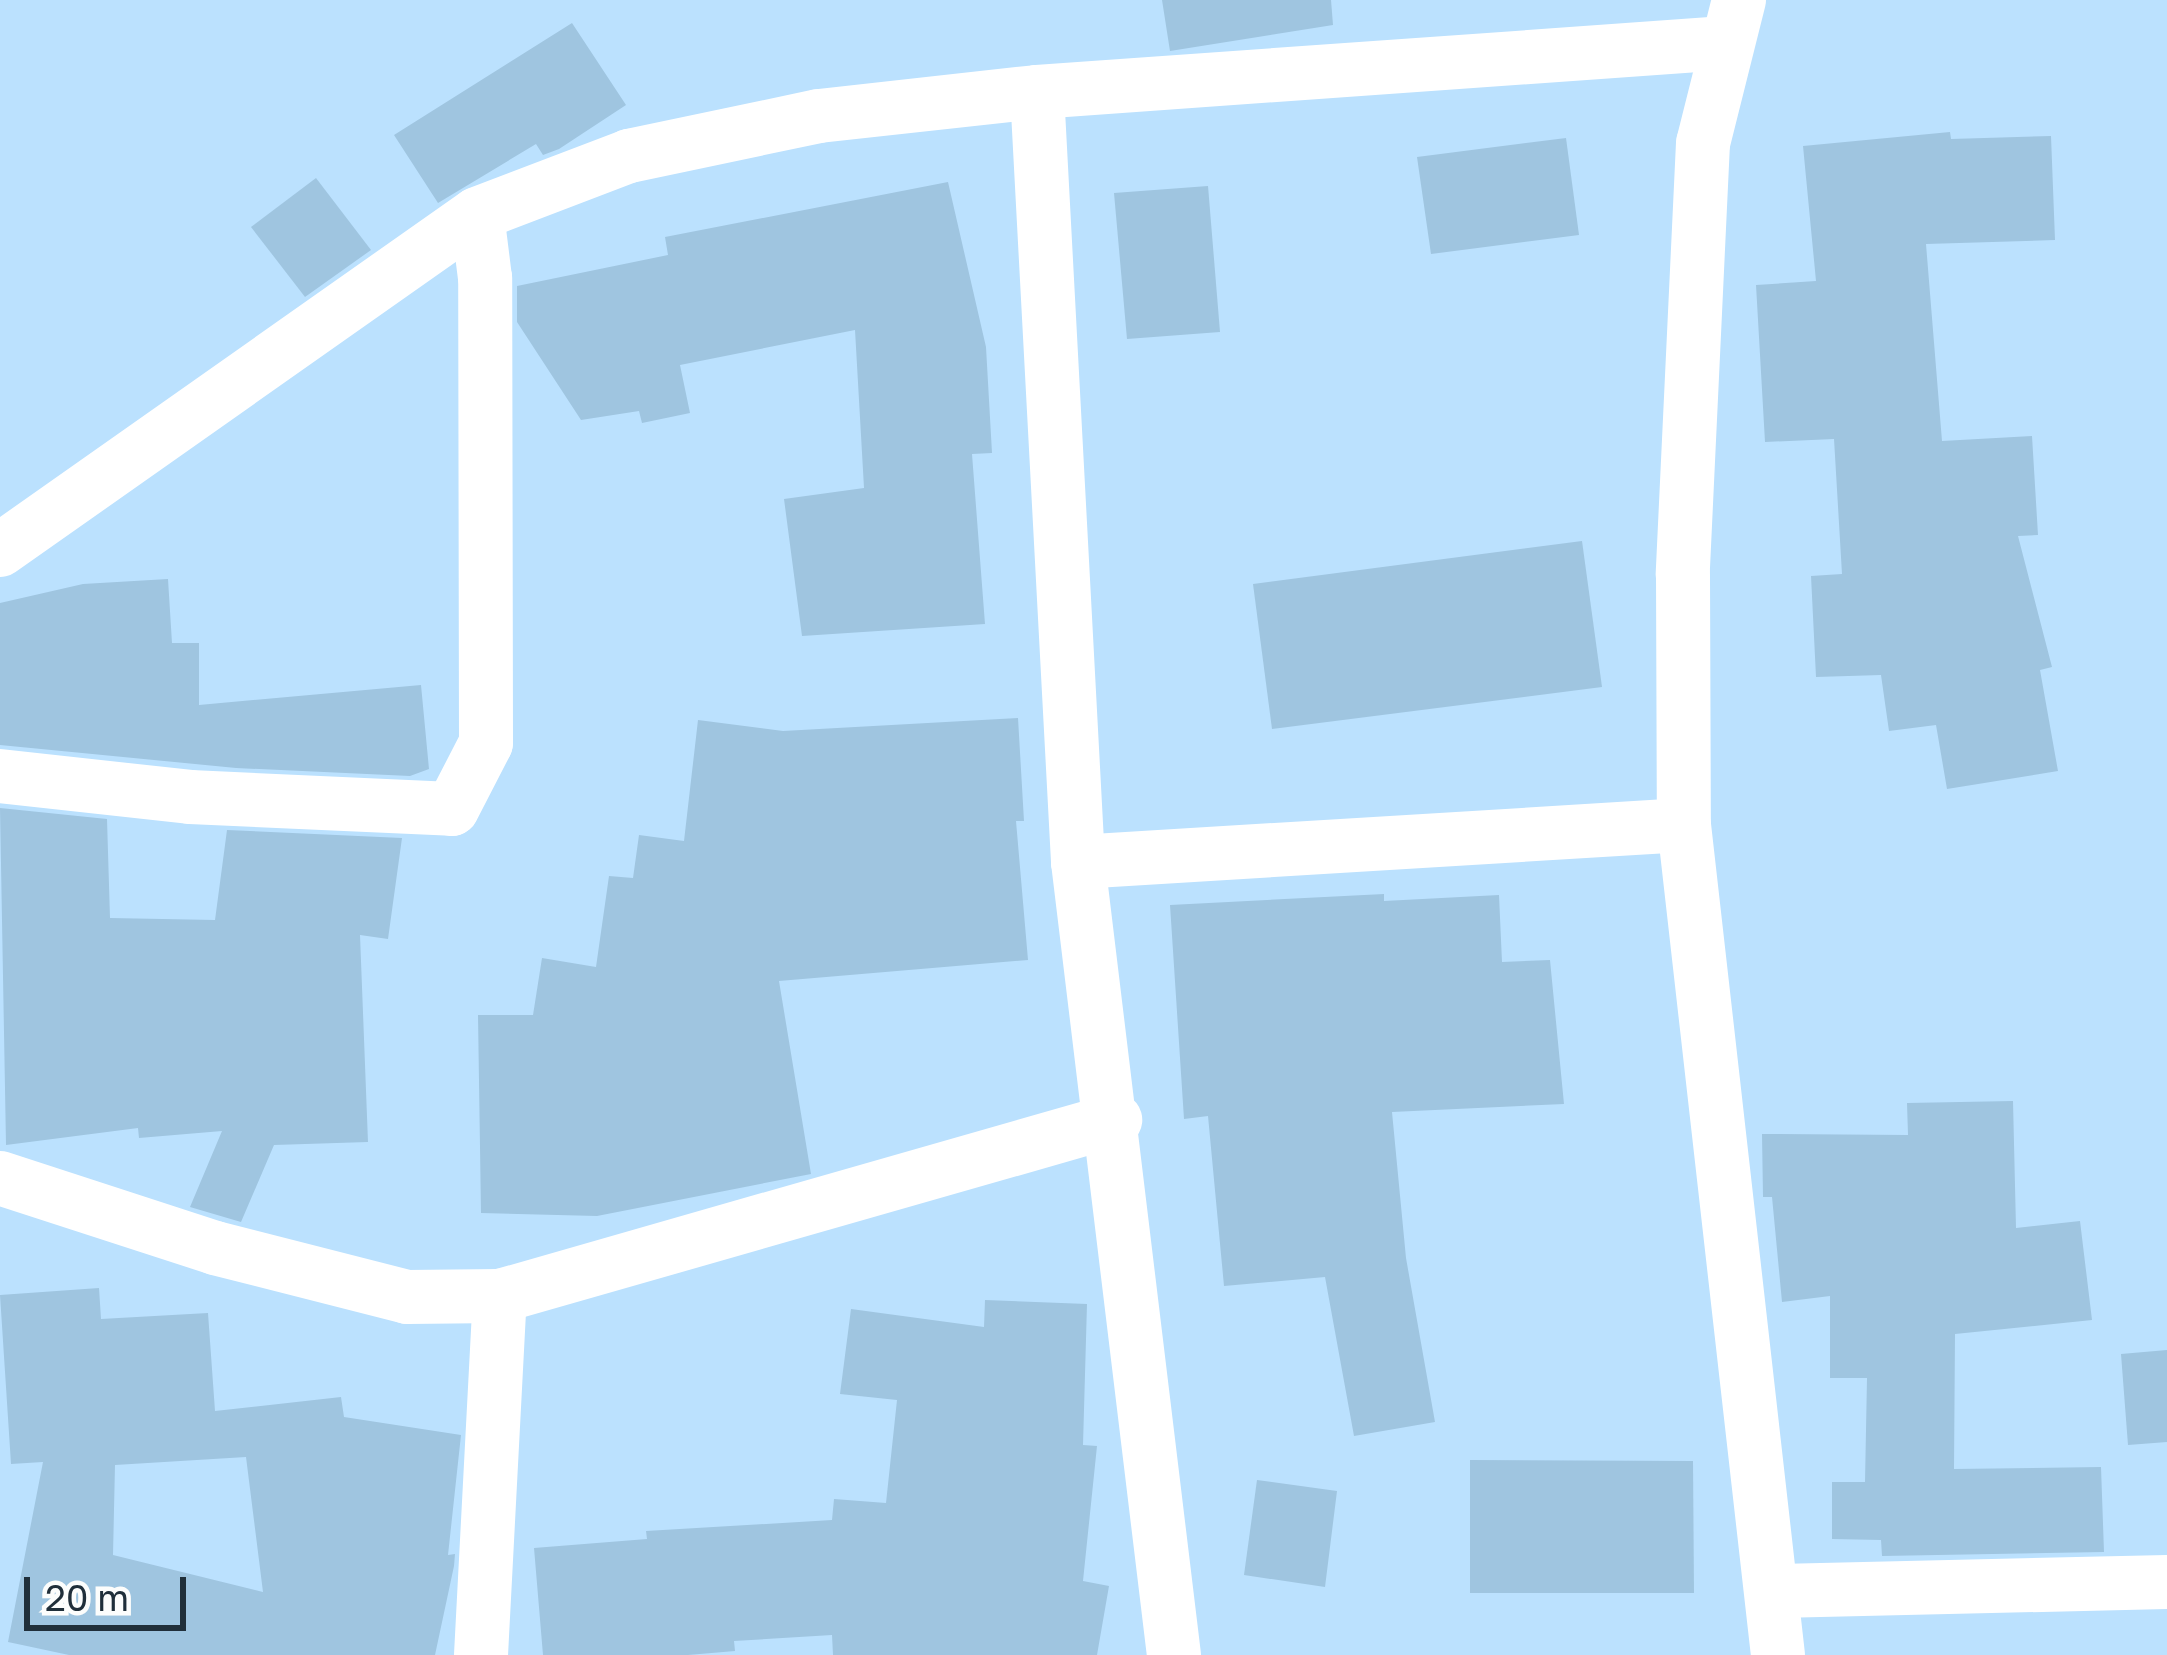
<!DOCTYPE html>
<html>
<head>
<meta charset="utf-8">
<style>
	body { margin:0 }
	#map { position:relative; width:2167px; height:1655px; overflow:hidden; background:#bbe1fe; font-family:"Golos Text",sans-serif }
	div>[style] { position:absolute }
	.building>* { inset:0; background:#9fc5e0 }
	.minor>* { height:54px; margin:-27px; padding:0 27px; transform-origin:27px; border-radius:27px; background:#fff }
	span { translate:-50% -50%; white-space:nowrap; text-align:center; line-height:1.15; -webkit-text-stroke:12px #fcfdfc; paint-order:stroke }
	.scale { position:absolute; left:24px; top:1577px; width:162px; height:54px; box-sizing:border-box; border:6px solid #202f3a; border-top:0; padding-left:15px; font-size:36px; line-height:42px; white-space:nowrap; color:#202f3a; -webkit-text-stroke:9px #fcfdfc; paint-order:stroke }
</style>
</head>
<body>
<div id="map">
	<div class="building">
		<div style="clip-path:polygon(1162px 0,1331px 0,1333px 25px,1170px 51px)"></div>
		<div style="clip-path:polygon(572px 23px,626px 105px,559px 149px,543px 155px,536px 144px,438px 203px,394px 135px)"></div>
		<div style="clip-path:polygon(1950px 132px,1951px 139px,2051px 136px,2055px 240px,1926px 244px,1942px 441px,2032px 436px,2038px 535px,2018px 536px,2052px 667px,2040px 670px,2058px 771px,1947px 789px,1936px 725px,1889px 731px,1881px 675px,1816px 677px,1811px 576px,1842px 574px,1834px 439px,1765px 442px,1756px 285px,1816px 281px,1803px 146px)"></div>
		<div style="clip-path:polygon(1566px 138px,1579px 235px,1431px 254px,1417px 157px)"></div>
		<div style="clip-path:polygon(316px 178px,371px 250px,305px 297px,251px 227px)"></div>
		<div style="clip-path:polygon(948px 182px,986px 347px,992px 453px,972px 454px,985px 624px,802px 636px,784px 499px,864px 488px,855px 330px,680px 365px,690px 413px,642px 423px,639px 411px,581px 420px,517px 322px,517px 286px,668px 255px,665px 237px)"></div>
		<div style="clip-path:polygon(1208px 186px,1220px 332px,1127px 339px,1114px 193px)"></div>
		<div style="clip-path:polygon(1582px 541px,1602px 687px,1272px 729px,1253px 584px)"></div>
		<div style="clip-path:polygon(168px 579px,172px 643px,199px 643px,199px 705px,421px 685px,429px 769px,410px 776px,236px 768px,0 745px,0 603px,83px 584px)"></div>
		<div style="clip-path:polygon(1018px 718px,1024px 821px,1016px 821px,1028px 960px,779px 981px,811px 1174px,597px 1216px,481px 1213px,478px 1015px,533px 1015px,542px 958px,596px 967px,609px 876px,633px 878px,639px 835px,684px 841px,698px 720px,783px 731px)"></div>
		<div style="clip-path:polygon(0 808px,107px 819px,110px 918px,215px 920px,227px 830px,402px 838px,388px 939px,360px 935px,368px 1142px,274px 1145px,241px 1222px,190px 1207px,222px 1131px,139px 1138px,138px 1128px,6px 1145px)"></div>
		<div style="clip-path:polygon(1384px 894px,1384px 901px,1499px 895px,1502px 962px,1550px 960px,1564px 1104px,1392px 1112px,1406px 1258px,1435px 1422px,1354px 1436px,1325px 1277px,1224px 1286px,1208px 1116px,1184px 1119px,1170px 905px)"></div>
		<div style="clip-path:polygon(2013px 1101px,2016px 1228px,2080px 1221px,2092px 1320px,1955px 1334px,1954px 1469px,2101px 1467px,2104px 1552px,1882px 1556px,1881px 1540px,1832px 1539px,1832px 1482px,1865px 1482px,1867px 1378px,1830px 1378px,1830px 1296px,1782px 1302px,1772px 1197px,1763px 1197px,1762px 1134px,1908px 1135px,1907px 1103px)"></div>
		<div style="clip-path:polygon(evenodd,99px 1288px,101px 1319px,208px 1313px,215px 1411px,341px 1397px,344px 1417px,461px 1435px,448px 1555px,455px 1554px,454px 1566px,435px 1655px,69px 1655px,8px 1642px,43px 1462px,11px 1464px,0 1295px,99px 1288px,246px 1457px,263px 1592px,113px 1555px,115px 1465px,246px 1457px)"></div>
		<div style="clip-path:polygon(985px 1300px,1087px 1304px,1083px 1445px,1097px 1446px,1083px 1581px,1109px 1586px,1097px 1655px,833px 1655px,832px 1635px,734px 1641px,735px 1651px,688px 1655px,543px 1655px,534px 1548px,647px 1539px,646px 1531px,832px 1520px,834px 1499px,886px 1503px,897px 1400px,840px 1394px,851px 1309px,984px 1327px)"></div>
		<div style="clip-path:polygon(2167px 1350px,2167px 1442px,2128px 1445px,2121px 1354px)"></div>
		<div style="clip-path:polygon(1470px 1460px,1693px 1461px,1694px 1593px,1470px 1593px)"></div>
		<div style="clip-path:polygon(1257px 1480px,1337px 1491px,1325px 1587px,1244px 1575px)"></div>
	</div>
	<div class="minor">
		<div style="left:1739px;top:0;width:147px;rotate:104.1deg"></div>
		<div style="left:1703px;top:143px;width:432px;rotate:92.7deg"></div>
		<div style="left:1683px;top:575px;width:250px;rotate:89.8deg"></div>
		<div style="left:1684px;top:825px;width:835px;rotate:83.54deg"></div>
		<div style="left:1037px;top:92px;width:771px;rotate:86.95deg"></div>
		<div style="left:1078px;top:862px;width:799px;rotate:83.1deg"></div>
		<div style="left:0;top:550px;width:583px;rotate:-35.16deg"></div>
		<div style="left:477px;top:214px;width:163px;rotate:-20.9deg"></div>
		<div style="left:629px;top:156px;width:194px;rotate:-11.9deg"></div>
		<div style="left:819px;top:116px;width:219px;rotate:-6.3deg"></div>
		<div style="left:1037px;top:92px;width:690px;rotate:-4.07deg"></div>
		<div style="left:0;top:776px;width:191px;rotate:6.3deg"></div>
		<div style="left:190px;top:797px;width:262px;rotate:2.6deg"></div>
		<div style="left:452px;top:809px;width:74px;rotate:-62.7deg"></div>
		<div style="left:486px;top:743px;width:465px;rotate:-90.1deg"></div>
		<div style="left:485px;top:278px;width:64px;rotate:-97.1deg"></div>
		<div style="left:1078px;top:862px;width:607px;rotate:-3.49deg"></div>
		<div style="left:0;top:1178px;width:226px;rotate:18deg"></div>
		<div style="left:215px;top:1248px;width:198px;rotate:14.3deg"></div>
		<div style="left:407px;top:1297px;width:93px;rotate:-0.6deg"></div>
		<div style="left:500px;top:1296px;width:640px;rotate:-15.97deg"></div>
		<div style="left:1773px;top:1591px;width:394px;rotate:-1.3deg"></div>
		<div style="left:481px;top:1655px;width:360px;rotate:-87deg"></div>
	</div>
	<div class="scale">20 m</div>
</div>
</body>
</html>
